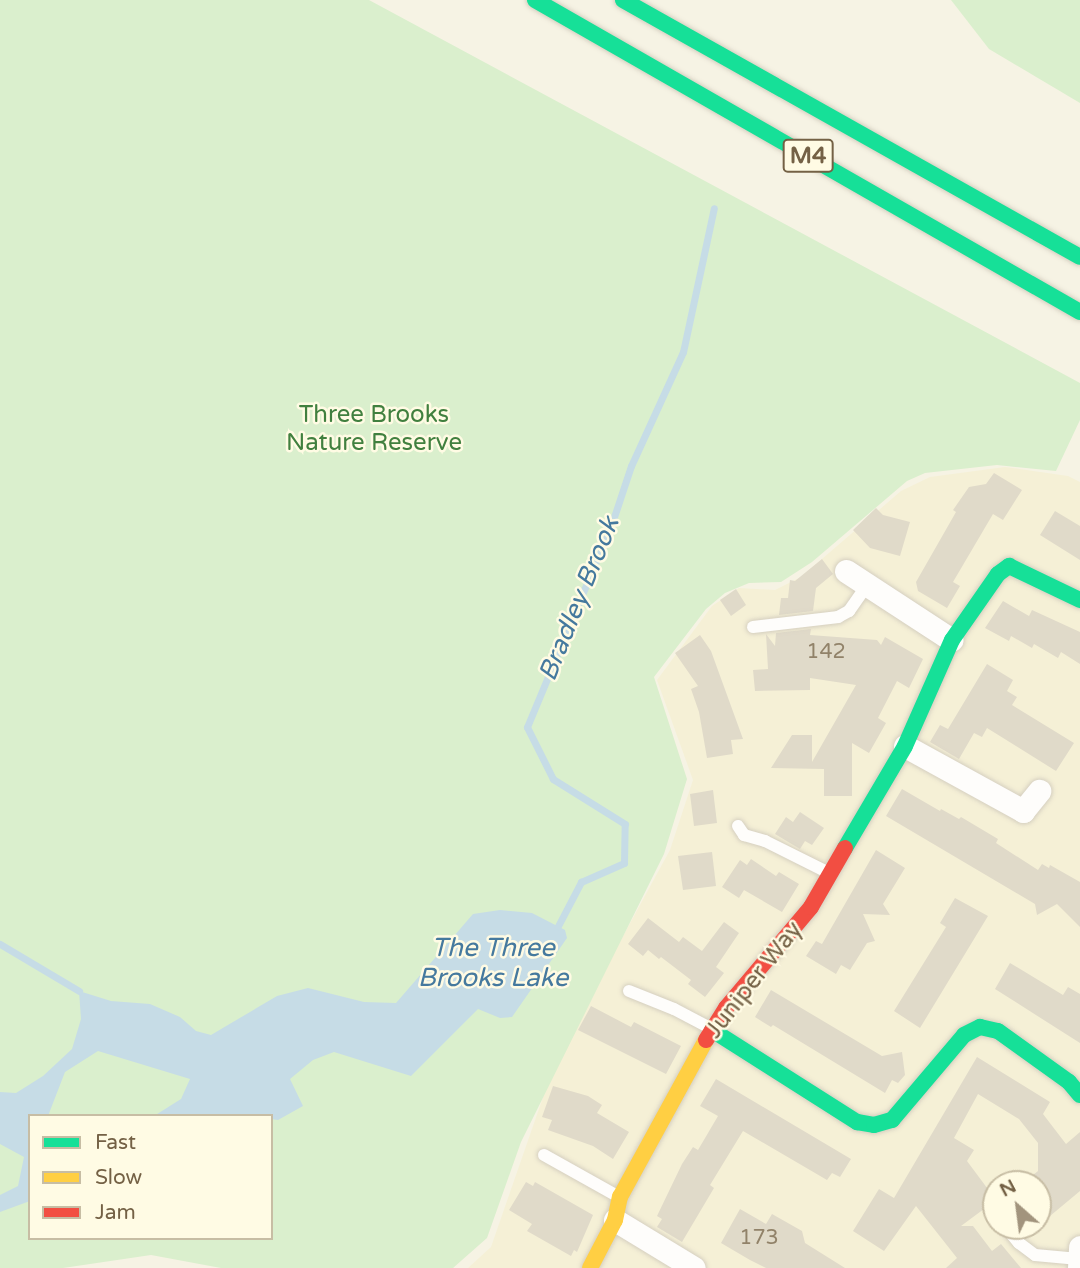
<!DOCTYPE html>
<html>
<head>
<meta charset="utf-8">
<style>
	body { margin:0 }
	#map { position:relative; width:1080px; height:1268px; overflow:hidden; background:#f6f3e4; font-family:"Varela Round",sans-serif }
	div>[style] { position:absolute }
	.residential>* { inset:0; background:#f5f0d6 }
	.green>* { inset:0; background:#daefcd }
	.water>* { inset:0; background:#c6dce6 }
	.stream>* { height:7px; margin:-3.5px; padding:0 3.5px; transform-origin:3.5px; border-radius:3.5px; background:#c6dce6 }
	.building>* { inset:0; background:#e0dac9 }
	.roads { filter:drop-shadow(0 0 2px #d5cfc0) drop-shadow(0 0 2px #d5cfc0) }
	.lane>* { height:12px; margin:-6px; padding:0 6px; transform-origin:6px; border-radius:6px; background:#fefdfb }
	.street>* { height:23px; margin:-11.5px; padding:0 11.5px; transform-origin:11.5px; border-radius:11.5px; background:#fefdfb }
	.fast>* { height:16px; margin:-8px; padding:0 8px; transform-origin:8px; border-radius:8px; background:#16e098 }
	.slow>* { height:16px; margin:-8px; padding:0 8px; transform-origin:8px; border-radius:8px; background:#ffcf43 }
	.jam>* { height:16px; margin:-8px; padding:0 8px; transform-origin:8px; border-radius:8px; background:#f24e42 }
	span { translate:-50% -50%; white-space:nowrap; text-align:center; line-height:1.15; -webkit-text-stroke:5px #fffbe4; paint-order:stroke }
	.number-label { font-size:21px; color:#918269 }
	.number-label span { -webkit-text-stroke-width:0 }
	.shield-label span { padding:2px 5px; background:#fffbe4; border:2px solid; border-radius:5px; -webkit-text-stroke-width:0 }
	.shield-label { font-size:23px; color:#746145; font-weight:700 }
	.park-label { font-size:24px; color:#41803f }
	.street-label { font-size:24px; color:#746145 }
	.water-label { font-size:26px; color:#45799e; font-style:italic }
	.legend { position:absolute; left:28px; top:1114px; width:245px; height:126px; box-sizing:border-box; background:#fffbe4; border:2px solid #c7bda4; margin:0; padding:9px 12px; list-style:none; font-size:21px; color:#746145 }
	.legend li { display:flex; align-items:center; gap:14px; height:35px }
	.legend b { width:35px; border:2px solid #c7bda4 }
	.north { position:absolute; left:982px; top:1170px; width:70px; height:70px; box-sizing:border-box; background:#fffbe4; border:2px solid #c7bda4; border-radius:50%; rotate:332deg; font-size:19px; font-weight:700; line-height:28px; text-align:center; color:#746145 }
	.north::after { content:''; display:block; margin:auto; width:24px; height:32px; background:#a2947d; clip-path:polygon(50% 0,100% 100%,50% 72%,0 100%) }
</style>
</head>
<body>
<div id="map">
	<div class="residential">
		<div style="clip-path:polygon(evenodd,1005px 467px,1068px 476px,1080px 482px,1080px 1268px,468px 1268px,491px 1247px,557px 1057px,670px 850px,693px 780px,657px 680px,712px 606px,739px 588px,775px 590px,801px 577px,901px 491px,930px 477px,1005px 467px,996px 1184px,1038px 1184px,1038px 1226px,996px 1226px,996px 1184px)"></div>
	</div>
	<div class="green">
		<div style="clip-path:polygon(evenodd,0 0,369px 0,1080px 383px,1080px 420px,1056px 471px,997px 465px,925px 473px,907px 481px,812px 562px,781px 582px,749px 583px,725px 593px,706px 609px,654px 677px,687px 779px,664px 854px,521px 1142px,487px 1238px,453px 1268px,221px 1268px,151px 1255px,63px 1268px,0 1268px,0 0,30px 1116px,271px 1116px,271px 1238px,30px 1238px,30px 1116px)"></div>
		<div style="clip-path:polygon(951px 0,1080px 0,1080px 103px,989px 49px)"></div>
	</div>
	<div class="water">
		<div style="clip-path:polygon(500px 910px,532px 913px,565px 930px,567px 938px,512px 1017px,500px 1018px,478px 1009px,411px 1076px,334px 1052px,313px 1060px,290px 1079px,303px 1106px,278px 1120px,271px 1119px,271px 1116px,154px 1116px,181px 1099px,190px 1079px,98px 1051px,65px 1072px,48px 1116px,30px 1116px,30px 1201px,0 1212px,0 1195px,18px 1186px,24px 1157px,0 1144px,0 1092px,16px 1093px,43px 1076px,72px 1049px,81px 1019px,79px 991px,111px 1001px,150px 1004px,180px 1017px,196px 1031px,211px 1035px,277px 996px,308px 988px,364px 1002px,396px 1003px,473px 914px)"></div>
	</div>
	<div class="stream">
		<div style="left:558px;top:926px;width:50px;rotate:-62.4deg"></div>
		<div style="left:581px;top:882px;width:47px;rotate:-23.8deg"></div>
		<div style="left:624px;top:863px;width:39px;rotate:-89deg"></div>
		<div style="left:625px;top:824px;width:85px;rotate:-148deg"></div>
		<div style="left:553px;top:779px;width:58px;rotate:-116.6deg"></div>
		<div style="left:527px;top:727px;width:224px;rotate:-67.4deg"></div>
		<div style="left:613px;top:520px;width:57px;rotate:-71.6deg"></div>
		<div style="left:631px;top:466px;width:125px;rotate:-65.5deg"></div>
		<div style="left:683px;top:352px;width:147px;rotate:-77.9deg"></div>
		<div style="left:0;top:944px;width:92px;rotate:30.7deg"></div>
	</div>
	<div class="building">
		<div style="clip-path:polygon(994px 473px,1022px 490px,1003px 520px,993px 514px,953px 582px,960px 586px,947px 608px,918px 591px,916px 582px,956px 512px,953px 510px,969px 487px,986px 484px)"></div>
		<div style="clip-path:polygon(876px 508px,883px 515px,910px 522px,900px 556px,870px 548px,853px 530px)"></div>
		<div style="clip-path:polygon(1055px 511px,1080px 526px,1080px 560px,1040px 535px)"></div>
		<div style="clip-path:polygon(822px 559px,833px 574px,816px 588px,813px 611px,779px 615px,781px 598px,788px 598px,790px 580px,795px 581px)"></div>
		<div style="clip-path:polygon(736px 589px,746px 605px,731px 616px,720px 600px)"></div>
		<div style="clip-path:polygon(1003px 601px,1029px 616px,1032px 610px,1080px 632px,1080px 664px,1061px 652px,1058px 658px,1034px 644px,1032px 648px,1011px 636px,1009px 641px,985px 628px)"></div>
		<div style="clip-path:polygon(811px 629px,810px 635px,877px 640px,881px 645px,885px 637px,923px 659px,909px 688px,897px 681px,878px 718px,886px 723px,869px 753px,852px 743px,852px 796px,824px 796px,824px 769px,771px 768px,792px 735px,812px 735px,812px 762px,856px 685px,810px 678px,810px 690px,755px 691px,753px 670px,768px 669px,766px 634px,775px 646px,776px 633px)"></div>
		<div style="clip-path:polygon(700px 635px,711px 651px,743px 739px,731px 740px,733px 754px,707px 758px,699px 712px,691px 689px,698px 686px,675px 653px)"></div>
		<div style="clip-path:polygon(987px 664px,1013px 680px,1007px 691px,1017px 697px,1012px 705px,1074px 743px,1056px 771px,987px 728px,982px 737px,974px 733px,959px 759px,930px 742px,940px 725px,948px 729px)"></div>
		<div style="clip-path:polygon(902px 789px,940px 811px,941px 809px,959px 819px,961px 817px,998px 839px,996px 843px,1038px 870px,1042px 864px,1049px 868px,1050px 865px,1080px 882px,1080px 927px,1057px 904px,1037px 915px,1035px 904px,886px 816px)"></div>
		<div style="clip-path:polygon(713px 790px,717px 823px,694px 826px,690px 794px)"></div>
		<div style="clip-path:polygon(800px 812px,824px 828px,812px 845px,805px 841px,800px 849px,775px 834px,786px 817px,793px 822px)"></div>
		<div style="clip-path:polygon(876px 850px,905px 868px,883px 904px,890px 915px,863px 914px,875px 941px,867px 943px,850px 970px,841px 965px,836px 974px,806px 956px,816px 941px,822px 944px)"></div>
		<div style="clip-path:polygon(712px 852px,716px 886px,683px 890px,678px 856px)"></div>
		<div style="clip-path:polygon(751px 859px,776px 876px,779px 872px,799px 884px,782px 912px,744px 890px,739px 898px,722px 887px,740px 860px,747px 865px)"></div>
		<div style="clip-path:polygon(955px 898px,988px 916px,920px 1028px,894px 1011px,946px 927px,940px 923px)"></div>
		<div style="clip-path:polygon(648px 918px,679px 942px,683px 937px,702px 951px,724px 922px,739px 933px,716px 967px,724px 973px,705px 997px,688px 984px,691px 980px,661px 957px,659px 959px,648px 950px,643px 956px,628px 944px)"></div>
		<div style="clip-path:polygon(1010px 963px,1063px 995px,1068px 987px,1080px 994px,1080px 1043px,995px 989px)"></div>
		<div style="clip-path:polygon(771px 990px,882px 1056px,902px 1052px,905px 1075px,898px 1083px,892px 1080px,885px 1093px,773px 1025px,771px 1027px,755px 1017px)"></div>
		<div style="clip-path:polygon(591px 1006px,631px 1027px,634px 1022px,681px 1046px,666px 1074px,578px 1030px)"></div>
		<div style="clip-path:polygon(977px 1057px,1050px 1102px,1043px 1114px,1066px 1144px,1080px 1132px,1080px 1191px,1038px 1226px,1038px 1184px,1022px 1184px,1038px 1171px,1038px 1143px,1019px 1119px,978px 1094px,954px 1138px,974px 1150px,967px 1161px,996px 1200px,961px 1226px,973px 1226px,992px 1251px,1001px 1244px,1021px 1268px,946px 1268px,957px 1258px,916px 1206px,884px 1251px,853px 1231px,879px 1189px,894px 1198px)"></div>
		<div style="clip-path:polygon(716px 1079px,851px 1159px,840px 1177px,832px 1173px,827px 1180px,743px 1131px,710px 1185px,714px 1188px,682px 1242px,657px 1227px,662px 1219px,657px 1216px,682px 1164px,693px 1147px,698px 1150px,718px 1116px,700px 1106px)"></div>
		<div style="clip-path:polygon(553px 1086px,588px 1096px,602px 1105px,597px 1113px,629px 1132px,613px 1159px,593px 1146px,548px 1130px,552px 1120px,542px 1117px)"></div>
		<div style="clip-path:polygon(526px 1182px,533px 1186px,535px 1182px,593px 1215px,577px 1252px,574px 1250px,571px 1256px,527px 1231px,532px 1224px,509px 1210px)"></div>
		<div style="clip-path:polygon(740px 1209px,766px 1224px,772px 1214px,802px 1231px,805px 1243px,845px 1268px,766px 1268px,750px 1260px,721px 1243px)"></div>
	</div>
	<div class="roads">
		<div class="lane">
			<div style="left:753px;top:627px;width:86px;rotate:-6.7deg"></div>
			<div style="left:838px;top:617px;width:13px;rotate:-29deg"></div>
			<div style="left:849px;top:611px;width:32px;rotate:-55deg"></div>
			<div style="left:738px;top:826px;width:11px;rotate:56deg"></div>
			<div style="left:744px;top:835px;width:22px;rotate:16deg"></div>
			<div style="left:765px;top:841px;width:72px;rotate:26.6deg"></div>
			<div style="left:629px;top:991px;width:48px;rotate:21.8deg"></div>
			<div style="left:674px;top:1009px;width:43px;rotate:27.8deg"></div>
			<div style="left:544px;top:1155px;width:86px;rotate:29.2deg"></div>
			<div style="left:1005px;top:1226px;width:22px;rotate:51deg"></div>
			<div style="left:1019px;top:1243px;width:20px;rotate:37deg"></div>
			<div style="left:1035px;top:1255px;width:44px;rotate:5.2deg"></div>
		</div>
		<div class="street">
			<div style="left:846px;top:571px;width:126px;rotate:33.1deg"></div>
			<div style="left:905px;top:746px;width:135px;rotate:28.8deg"></div>
			<div style="left:1023px;top:811px;width:26px;rotate:-51deg"></div>
			<div style="left:615px;top:1220px;width:92px;rotate:31.3deg"></div>
			<div style="left:1079px;top:1268px;width:21px;rotate:-87deg"></div>
		</div>
		<div class="fast">
			<div style="left:535px;top:0;width:628px;rotate:29.79deg"></div>
			<div style="left:623px;top:0;width:524px;rotate:29.35deg"></div>
			<div style="left:845px;top:848px;width:118px;rotate:-59.5deg"></div>
			<div style="left:905px;top:746px;width:116px;rotate:-66.1deg"></div>
			<div style="left:952px;top:640px;width:80px;rotate:-55.1deg"></div>
			<div style="left:998px;top:574px;width:14px;rotate:-36deg"></div>
			<div style="left:1009px;top:566px;width:79px;rotate:25.6deg"></div>
			<div style="left:712px;top:1030px;width:172px;rotate:32.4deg"></div>
			<div style="left:857px;top:1122px;width:17px;rotate:10deg"></div>
			<div style="left:874px;top:1125px;width:19px;rotate:-16deg"></div>
			<div style="left:892px;top:1120px;width:111px;rotate:-49.7deg"></div>
			<div style="left:964px;top:1035px;width:18px;rotate:-27deg"></div>
			<div style="left:980px;top:1027px;width:18px;rotate:13deg"></div>
			<div style="left:998px;top:1031px;width:87px;rotate:35.7deg"></div>
			<div style="left:1069px;top:1082px;width:17px;rotate:50deg"></div>
		</div>
		<div class="slow">
			<div style="left:590px;top:1268px;width:54px;rotate:-62.5deg"></div>
			<div style="left:615px;top:1220px;width:24px;rotate:-78deg"></div>
			<div style="left:620px;top:1197px;width:179px;rotate:-61.3deg"></div>
		</div>
		<div class="jam">
			<div style="left:706px;top:1040px;width:38px;rotate:-58deg"></div>
			<div style="left:726px;top:1008px;width:132px;rotate:-49.9deg"></div>
			<div style="left:811px;top:907px;width:68px;rotate:-60deg"></div>
		</div>
	</div>
	<div class="number-label">
		<span style="left:826px;top:652px">142</span>
		<span style="left:759px;top:1238px">173</span>
	</div>
	<div class="shield-label">
		<span style="left:808px;top:156px">M4</span>
	</div>
	<div class="park-label">
		<span style="left:374px;top:429px">Three Brooks<br>Nature Reserve</span>
	</div>
	<div class="street-label">
		<span style="left:754px;top:980px;rotate:-52deg">Juniper Way</span>
	</div>
	<div class="water-label">
		<span style="left:579px;top:599px;rotate:-68deg">Bradley Brook</span>
		<span style="left:493px;top:963px">The Three<br>Brooks Lake</span>
	</div>
	<ul class="legend">
	<li><b style="height:9px;background:#16e098"></b>Fast</li>
	<li><b style="height:9px;background:#ffcf43"></b>Slow</li>
	<li><b style="height:9px;background:#f24e42"></b>Jam</li>
	</ul>
	<div class="north">N</div>
</div>
</body>
</html>
